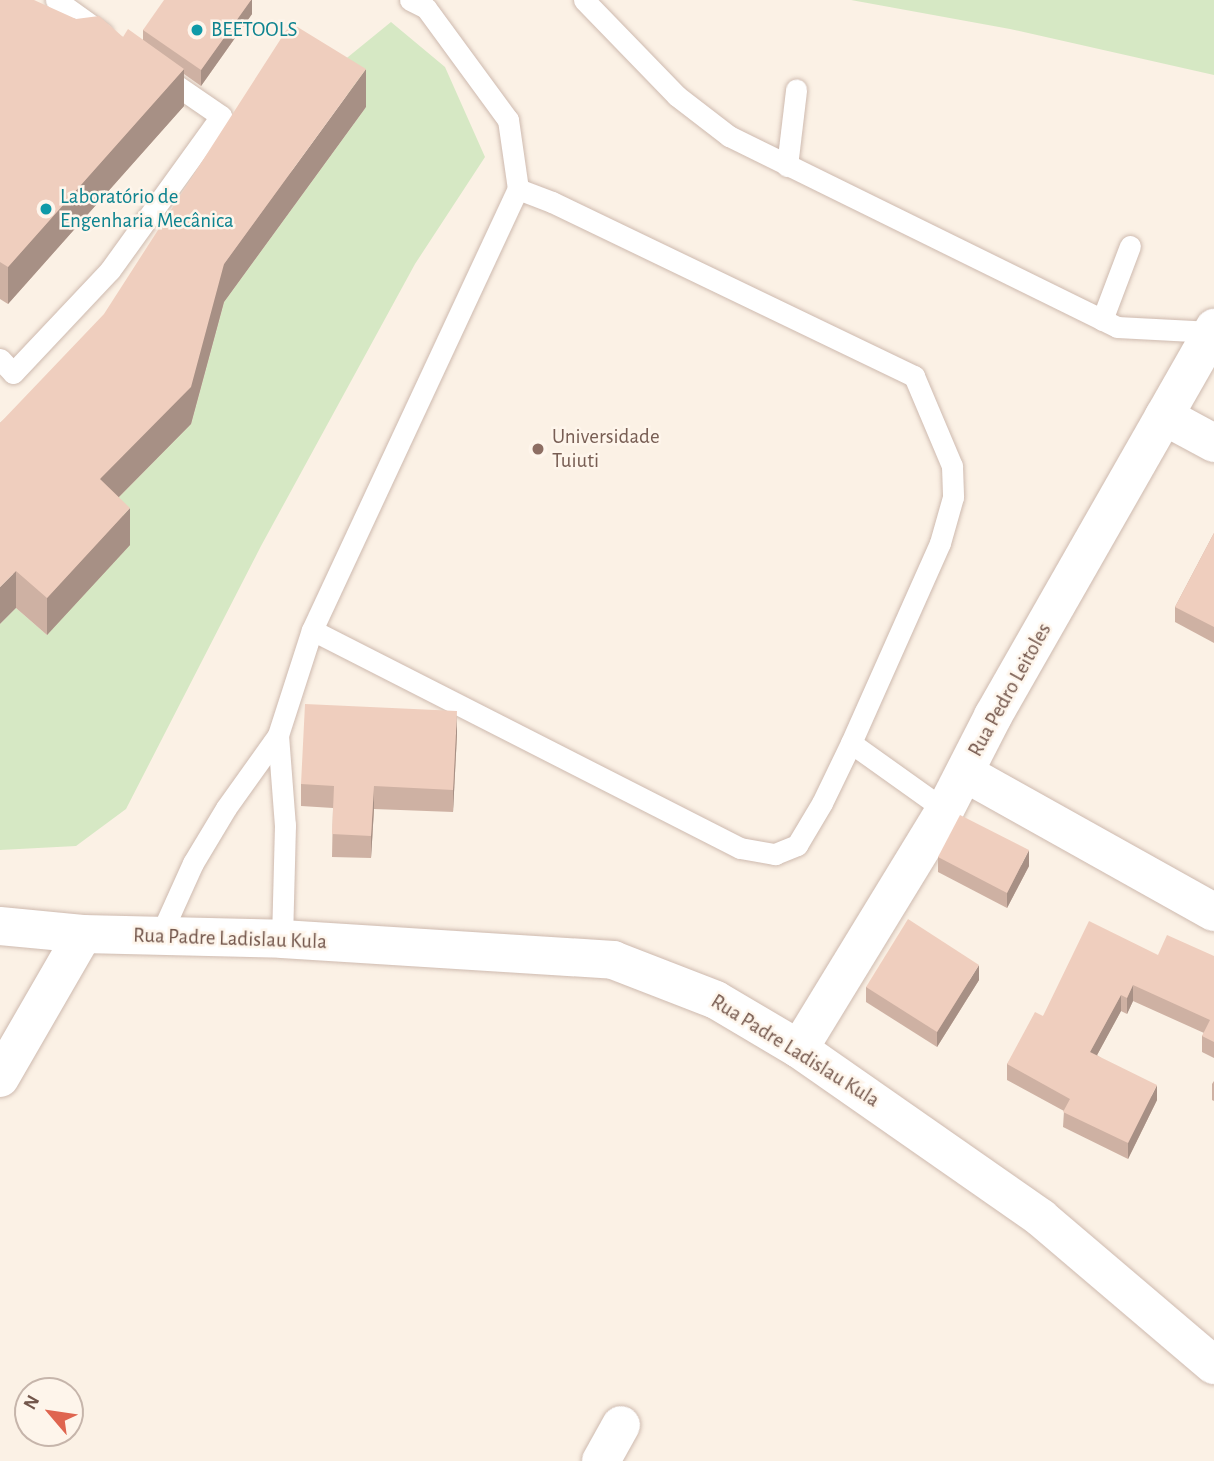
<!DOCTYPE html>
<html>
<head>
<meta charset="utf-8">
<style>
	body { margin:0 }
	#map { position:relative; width:1214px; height:1461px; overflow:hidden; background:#fbf1e5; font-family:"Alegreya Sans",sans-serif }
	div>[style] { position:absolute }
	.green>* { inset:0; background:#d6e8c4 }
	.roads { filter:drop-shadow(0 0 2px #cebaaf) drop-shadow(0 0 2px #cebaaf) }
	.lane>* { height:21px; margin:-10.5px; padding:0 10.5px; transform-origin:10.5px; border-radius:10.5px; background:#fff }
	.street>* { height:38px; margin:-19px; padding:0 19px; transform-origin:19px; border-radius:19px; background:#fff }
	.secondary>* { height:38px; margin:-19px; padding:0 19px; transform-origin:19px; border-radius:19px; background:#fff }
	.wall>* { inset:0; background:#ceb1a3 }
	.shaded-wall>* { inset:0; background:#a79085 }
	.building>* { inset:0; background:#efcebe }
	.dots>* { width:19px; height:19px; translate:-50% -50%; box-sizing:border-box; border:4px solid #fef5eb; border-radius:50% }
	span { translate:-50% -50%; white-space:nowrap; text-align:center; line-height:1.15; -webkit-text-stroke:5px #fef5eb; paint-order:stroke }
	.culture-label { font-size:21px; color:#0d838f }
	.left { translate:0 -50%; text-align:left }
	.education-label { font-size:21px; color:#785e54 }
	.street-label { font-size:21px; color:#73564b }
	.north { position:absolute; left:14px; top:1377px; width:70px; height:70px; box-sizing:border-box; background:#fef5eb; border:2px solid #c6b5ab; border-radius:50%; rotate:299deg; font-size:19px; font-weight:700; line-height:28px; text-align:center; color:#73564b }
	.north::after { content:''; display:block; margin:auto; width:24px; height:32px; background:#df6550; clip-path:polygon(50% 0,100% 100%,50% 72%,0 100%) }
</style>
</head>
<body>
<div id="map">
	<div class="green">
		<div style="clip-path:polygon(851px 0,1214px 0,1214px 75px,1010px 29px)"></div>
		<div style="clip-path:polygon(391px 22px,445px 67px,485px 157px,415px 264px,261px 546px,126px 809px,76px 846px,0 850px,0 624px,16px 608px,47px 635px,100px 516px,191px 424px,224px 302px,366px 107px,321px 79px)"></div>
	</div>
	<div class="roads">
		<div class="lane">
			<div style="left:56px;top:0;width:57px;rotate:35.7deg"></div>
			<div style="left:584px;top:0;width:134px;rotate:45.9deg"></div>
			<div style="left:677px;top:96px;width:66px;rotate:37.6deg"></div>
			<div style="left:729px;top:136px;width:432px;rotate:26.2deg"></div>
			<div style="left:1117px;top:327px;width:95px;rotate:3deg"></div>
			<div style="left:787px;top:166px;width:77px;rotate:-83.2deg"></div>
			<div style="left:518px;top:189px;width:36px;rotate:21deg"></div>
			<div style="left:552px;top:202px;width:402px;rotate:25.7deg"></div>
			<div style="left:914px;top:376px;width:98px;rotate:67.1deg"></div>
			<div style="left:952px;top:466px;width:31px;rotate:88deg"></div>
			<div style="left:953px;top:497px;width:48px;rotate:105.8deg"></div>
			<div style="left:940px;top:543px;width:219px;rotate:114deg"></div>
			<div style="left:851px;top:743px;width:115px;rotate:35.5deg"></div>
			<div style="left:1102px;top:320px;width:79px;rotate:-69.3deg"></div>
			<div style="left:0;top:359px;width:19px;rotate:47deg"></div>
			<div style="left:13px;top:373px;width:141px;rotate:-46.7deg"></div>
			<div style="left:110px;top:270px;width:190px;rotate:-54.2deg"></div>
			<div style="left:221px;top:116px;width:74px;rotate:-145.5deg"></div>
			<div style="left:312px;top:630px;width:480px;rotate:27deg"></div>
			<div style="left:740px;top:848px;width:36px;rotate:10deg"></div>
			<div style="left:775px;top:854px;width:24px;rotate:-22deg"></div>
			<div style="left:797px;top:845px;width:49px;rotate:-59.2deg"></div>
			<div style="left:822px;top:803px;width:67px;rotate:-64.2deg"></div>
			<div style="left:278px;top:735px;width:90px;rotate:85.6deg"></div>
			<div style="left:285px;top:825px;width:114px;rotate:91.5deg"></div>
			<div style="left:160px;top:936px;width:80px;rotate:-65.7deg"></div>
			<div style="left:193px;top:863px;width:64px;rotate:-59deg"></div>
			<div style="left:226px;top:808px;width:90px;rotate:-54.5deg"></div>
			<div style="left:278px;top:735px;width:110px;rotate:-72.1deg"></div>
			<div style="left:312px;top:630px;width:487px;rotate:-65deg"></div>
			<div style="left:518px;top:189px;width:70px;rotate:-98.2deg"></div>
			<div style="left:508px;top:120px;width:139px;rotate:-126.2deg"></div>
			<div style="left:426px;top:8px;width:18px;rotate:-153deg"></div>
		</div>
		<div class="street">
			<div style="left:1164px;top:416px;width:57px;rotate:28.4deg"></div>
			<div style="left:965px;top:773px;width:285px;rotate:29.2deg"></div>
			<div style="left:799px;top:1049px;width:280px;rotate:-58.6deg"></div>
			<div style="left:945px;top:810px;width:106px;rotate:-62.9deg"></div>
			<div style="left:993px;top:716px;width:447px;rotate:-60.3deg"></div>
			<div style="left:0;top:1078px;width:166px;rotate:-60deg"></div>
			<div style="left:601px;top:1461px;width:41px;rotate:-60.9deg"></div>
		</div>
		<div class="secondary">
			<div style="left:0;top:926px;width:83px;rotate:5.5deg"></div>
			<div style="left:83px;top:934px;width:199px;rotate:1.4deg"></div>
			<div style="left:282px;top:939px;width:332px;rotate:3.6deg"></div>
			<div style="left:613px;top:960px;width:110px;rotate:21.2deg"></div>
			<div style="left:716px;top:1000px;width:96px;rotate:30.6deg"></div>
			<div style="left:799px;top:1049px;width:295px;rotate:34.9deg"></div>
			<div style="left:1041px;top:1218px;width:227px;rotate:40.4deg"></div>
		</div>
	</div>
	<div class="wall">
		<div style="clip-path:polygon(0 0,76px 19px,123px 37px,143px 40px,143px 30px,252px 0,252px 14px,201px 86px,184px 74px,184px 106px,8px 304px,0 299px)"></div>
		<div style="clip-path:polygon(366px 107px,224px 302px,191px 424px,119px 497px,130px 545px,47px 635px,16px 608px,0 423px)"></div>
		<div style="clip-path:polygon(1214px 533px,1214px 643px,1175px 622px,1175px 607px)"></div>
		<div style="clip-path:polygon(457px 734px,453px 812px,374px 809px,371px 858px,332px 857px,333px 808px,301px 806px,301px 784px)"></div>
		<div style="clip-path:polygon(938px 857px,1029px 866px,1007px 908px,938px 872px)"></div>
		<div style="clip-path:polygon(1158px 955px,1214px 956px,1214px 1058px,1202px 1052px,1202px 1036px,1204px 1033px,1133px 1001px,1127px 1014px,1121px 1011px,1097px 1055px,1157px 1100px,1128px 1159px,1063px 1127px,1064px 1111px,1007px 1080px,1007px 1064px,1043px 1016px)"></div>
		<div style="clip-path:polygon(979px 980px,937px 1047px,866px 1002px,866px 987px)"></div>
		<div style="clip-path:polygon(1214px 1081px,1214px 1101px,1212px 1100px,1212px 1084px)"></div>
	</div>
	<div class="shaded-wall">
		<div style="clip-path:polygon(251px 0,252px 0,252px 14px,201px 86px,201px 70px)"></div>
		<div style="clip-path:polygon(184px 69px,184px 106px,8px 304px,8px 267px)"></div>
		<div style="clip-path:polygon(366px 69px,366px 107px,224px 302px,191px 424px,100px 516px,100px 479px,224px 264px)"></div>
		<div style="clip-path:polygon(130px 508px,130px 545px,47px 635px,47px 598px)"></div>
		<div style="clip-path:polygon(16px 571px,16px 608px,0 624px,0 587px)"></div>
		<div style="clip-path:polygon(457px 711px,457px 734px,453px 812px,453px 790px)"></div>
		<div style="clip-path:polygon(374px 786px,374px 809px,371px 858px,371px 836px)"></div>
		<div style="clip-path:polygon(1029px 850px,1029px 866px,1007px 908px,1007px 893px)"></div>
		<div style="clip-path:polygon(979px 965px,979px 980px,937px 1047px,937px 1032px)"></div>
		<div style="clip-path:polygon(1133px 985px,1133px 1001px,1127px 1014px,1127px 998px)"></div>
		<div style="clip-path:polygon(1121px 995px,1121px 1011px,1090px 1068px,1090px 1052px)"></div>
		<div style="clip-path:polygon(1157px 1085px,1157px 1100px,1128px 1159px,1128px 1143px)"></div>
	</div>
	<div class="building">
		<div style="clip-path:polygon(0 0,34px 0,76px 19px,99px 16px,123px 37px,128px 29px,184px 69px,8px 267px,0 262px)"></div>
		<div style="clip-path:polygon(164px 0,251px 0,201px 70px,143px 30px)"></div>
		<div style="clip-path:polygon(291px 23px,366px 69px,224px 264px,191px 387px,100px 479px,130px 508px,47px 598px,16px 571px,0 587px,0 423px,104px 314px)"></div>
		<div style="clip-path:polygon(1214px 533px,1214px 627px,1175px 607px)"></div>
		<div style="clip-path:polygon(305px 704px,457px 711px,453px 790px,374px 786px,371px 836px,332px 834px,334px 786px,301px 784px)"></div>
		<div style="clip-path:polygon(960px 815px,1029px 850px,1007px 893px,938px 857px)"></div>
		<div style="clip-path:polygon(908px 919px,979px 965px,937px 1032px,866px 987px)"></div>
		<div style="clip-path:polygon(1089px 921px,1158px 955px,1167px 935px,1214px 956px,1214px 1042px,1202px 1036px,1210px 1020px,1133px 985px,1127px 998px,1121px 995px,1090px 1052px,1157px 1085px,1128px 1143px,1063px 1112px,1070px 1099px,1007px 1064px,1035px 1012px,1043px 1016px)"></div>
	</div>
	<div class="dots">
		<div style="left:197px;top:30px;background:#0f9aa8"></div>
		<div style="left:46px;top:209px;background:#0f9aa8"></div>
		<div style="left:538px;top:449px;background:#8d6e63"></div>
	</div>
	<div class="culture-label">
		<span class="left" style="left:211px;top:30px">BEETOOLS</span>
		<span class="left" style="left:60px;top:209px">Laboratório de<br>Engenharia Mecânica</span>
	</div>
	<div class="education-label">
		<span class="left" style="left:552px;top:449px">Universidade<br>Tuiuti</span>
	</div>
	<div class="street-label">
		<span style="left:1010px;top:690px;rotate:-61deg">Rua Pedro Leitoles</span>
		<span style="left:230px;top:939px;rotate:2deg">Rua Padre Ladislau Kula</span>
		<span style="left:795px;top:1051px;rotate:32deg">Rua Padre Ladislau Kula</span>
	</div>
	<div class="north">N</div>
</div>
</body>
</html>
